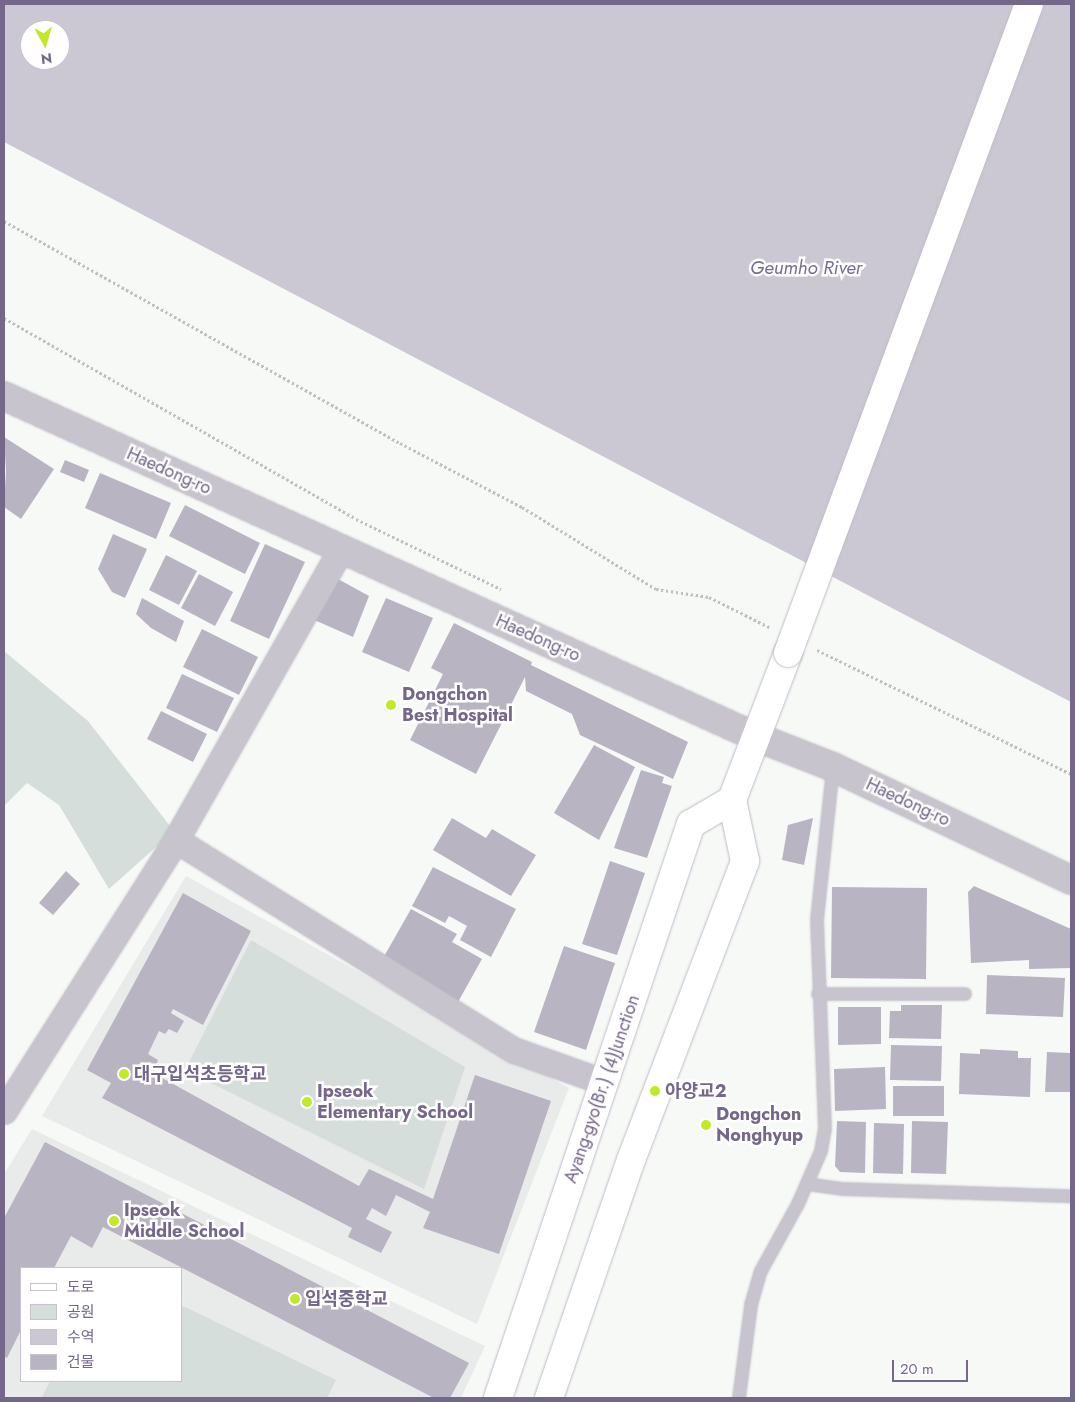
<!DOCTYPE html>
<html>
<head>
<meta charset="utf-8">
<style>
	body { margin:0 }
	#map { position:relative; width:1075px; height:1402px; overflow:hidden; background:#f7f9f7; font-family:Jost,"Noto Sans KR",sans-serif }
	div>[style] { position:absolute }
	.built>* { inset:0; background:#e9eaea }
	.green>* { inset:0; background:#d6dedb }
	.water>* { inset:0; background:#cbc8d4 }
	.building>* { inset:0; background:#b8b4c1 }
	.path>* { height:3px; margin-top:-1.5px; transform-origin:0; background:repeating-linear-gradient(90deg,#c1bec4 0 2.5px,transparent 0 5px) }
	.roads { filter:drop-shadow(0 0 1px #bfbbc5) drop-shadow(0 0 1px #bfbbc5) }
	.service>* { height:12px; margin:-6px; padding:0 6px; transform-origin:6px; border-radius:6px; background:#c8c4cd }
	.minor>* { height:25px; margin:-12.5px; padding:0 12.5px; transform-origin:12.5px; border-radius:12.5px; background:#c8c4cd }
	.tertiary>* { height:28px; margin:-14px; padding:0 14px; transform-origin:14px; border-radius:14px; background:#c8c4cd }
	.secondary>* { height:28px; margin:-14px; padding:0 14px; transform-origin:14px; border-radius:14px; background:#fff }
	.bridges { filter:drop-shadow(0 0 1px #bfbbc5) drop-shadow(0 0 1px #bfbbc5) }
	.secondary-bridge>* { height:28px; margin:-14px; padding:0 14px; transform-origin:14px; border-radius:14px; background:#fff }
	.dots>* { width:14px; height:14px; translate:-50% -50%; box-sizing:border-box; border:2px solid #fff; border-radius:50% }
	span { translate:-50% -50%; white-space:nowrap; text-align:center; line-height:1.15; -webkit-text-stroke:5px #fff; paint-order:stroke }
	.street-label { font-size:18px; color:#756789 }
	.poi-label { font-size:18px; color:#756789; font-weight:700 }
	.left { translate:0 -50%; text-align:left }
	.water-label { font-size:19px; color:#766e92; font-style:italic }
	.frame { position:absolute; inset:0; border:5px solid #756789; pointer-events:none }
	.legend { position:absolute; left:20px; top:1267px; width:162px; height:115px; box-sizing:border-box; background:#fff; border:1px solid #c8c2d0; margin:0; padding:6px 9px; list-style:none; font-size:15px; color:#756789 }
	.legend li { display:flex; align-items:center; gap:10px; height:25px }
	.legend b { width:25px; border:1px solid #c8c2d0 }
	.north { position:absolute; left:20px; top:20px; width:50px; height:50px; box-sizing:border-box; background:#fff; border:1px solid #c8c2d0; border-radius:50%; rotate:174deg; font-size:14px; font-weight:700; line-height:20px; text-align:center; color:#756789 }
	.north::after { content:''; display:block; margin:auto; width:18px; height:22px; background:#c2e927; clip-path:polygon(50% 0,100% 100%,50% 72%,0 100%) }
	.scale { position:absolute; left:892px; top:1360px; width:76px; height:22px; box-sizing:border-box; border:2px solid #756789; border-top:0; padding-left:6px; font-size:15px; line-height:18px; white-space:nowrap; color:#756789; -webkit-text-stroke:4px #fff; paint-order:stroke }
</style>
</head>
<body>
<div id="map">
	<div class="built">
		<div style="clip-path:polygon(186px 876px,569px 1088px,477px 1324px,42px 1116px)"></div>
		<div style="clip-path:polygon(evenodd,32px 1129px,485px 1346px,461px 1398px,4px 1398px,4px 1174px,32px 1129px,21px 1268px,181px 1268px,181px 1381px,21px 1381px,21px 1268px)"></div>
	</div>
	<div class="green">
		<div style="clip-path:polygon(4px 651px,88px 721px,174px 831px,109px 889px,59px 805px,27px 783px,4px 806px)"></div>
		<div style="clip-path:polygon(251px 940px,465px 1067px,424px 1189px,185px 1070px)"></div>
		<div style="clip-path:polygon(181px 1305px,336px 1380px,327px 1398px,42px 1397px,50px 1381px,181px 1381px)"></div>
	</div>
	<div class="water">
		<div style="clip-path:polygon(evenodd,4px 4px,1071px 4px,1071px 702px,4px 142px,4px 4px,30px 30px,60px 30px,60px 60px,30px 60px,30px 30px)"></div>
	</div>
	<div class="building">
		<div style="clip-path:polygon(4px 437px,54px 469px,21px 519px,4px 507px,6px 471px)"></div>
		<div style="clip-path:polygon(65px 460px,89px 470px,84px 482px,60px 472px)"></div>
		<div style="clip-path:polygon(100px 473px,171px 503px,156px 539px,85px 508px)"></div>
		<div style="clip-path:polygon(185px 505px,260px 543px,245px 574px,169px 536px)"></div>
		<div style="clip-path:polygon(113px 534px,147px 549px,125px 598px,112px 592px,98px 569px)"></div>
		<div style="clip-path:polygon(265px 544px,305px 562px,269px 639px,230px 621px)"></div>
		<div style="clip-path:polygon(166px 555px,197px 571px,179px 605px,149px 590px)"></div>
		<div style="clip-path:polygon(199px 574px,233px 592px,215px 626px,181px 608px)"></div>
		<div style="clip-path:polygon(338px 579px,369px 596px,353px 637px,312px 619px)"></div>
		<div style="clip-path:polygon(142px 598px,184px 621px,176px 642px,151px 628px,136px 614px)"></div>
		<div style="clip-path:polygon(386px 598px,433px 618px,409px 672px,362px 652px)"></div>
		<div style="clip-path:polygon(454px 623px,532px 662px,531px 665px,688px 742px,673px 779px,580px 735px,572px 714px,526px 691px,525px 677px,476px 774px,410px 740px,443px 674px,431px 668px)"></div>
		<div style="clip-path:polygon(202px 629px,258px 657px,239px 695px,183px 667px)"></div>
		<div style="clip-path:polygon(182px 674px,234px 698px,217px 732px,166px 708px)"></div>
		<div style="clip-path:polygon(161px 711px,207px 734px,193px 762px,147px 739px)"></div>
		<div style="clip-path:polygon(594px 745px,635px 767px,599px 840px,554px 813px)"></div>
		<div style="clip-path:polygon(641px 770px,664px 777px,662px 783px,672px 786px,647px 858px,614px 848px)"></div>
		<div style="clip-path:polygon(452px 818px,486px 838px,492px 829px,536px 855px,511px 896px,433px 850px)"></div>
		<div style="clip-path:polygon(813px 818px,804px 865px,782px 860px,788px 825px)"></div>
		<div style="clip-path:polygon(610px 861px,645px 873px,617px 955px,582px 944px)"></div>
		<div style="clip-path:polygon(433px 867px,516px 909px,491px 957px,460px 940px,467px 926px,449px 916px,445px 923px,412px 906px)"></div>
		<div style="clip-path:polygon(66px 871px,80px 884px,53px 915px,39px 903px)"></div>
		<div style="clip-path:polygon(974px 886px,1071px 929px,1071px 968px,1029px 969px,1029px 960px,971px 963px,968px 892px)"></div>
		<div style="clip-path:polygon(832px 887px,927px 888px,926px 979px,831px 978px)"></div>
		<div style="clip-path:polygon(183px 893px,251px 931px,203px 1025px,173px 1009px,171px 1013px,184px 1021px,177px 1033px,169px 1029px,165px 1034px,159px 1031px,148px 1054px,158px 1060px,153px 1073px,359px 1186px,369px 1169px,433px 1199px,475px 1075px,551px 1101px,499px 1254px,423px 1228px,430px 1212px,396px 1195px,386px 1216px,372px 1208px,366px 1219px,392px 1232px,381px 1253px,348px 1237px,352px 1228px,102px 1098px,111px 1083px,87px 1070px)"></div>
		<div style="clip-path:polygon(411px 909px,457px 934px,452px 942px,482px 959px,458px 1002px,382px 960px)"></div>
		<div style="clip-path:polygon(564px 946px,615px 963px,586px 1050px,534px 1032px)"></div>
		<div style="clip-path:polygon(987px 975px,1065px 978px,1063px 1017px,986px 1014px)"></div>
		<div style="clip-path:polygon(901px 1005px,942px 1005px,941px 1039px,889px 1038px,890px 1011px,901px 1011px)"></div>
		<div style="clip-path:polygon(838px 1007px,881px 1007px,881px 1044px,838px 1045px)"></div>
		<div style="clip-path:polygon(891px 1045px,942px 1046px,941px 1081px,890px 1080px)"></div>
		<div style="clip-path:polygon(980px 1049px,1018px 1051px,1018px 1058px,1031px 1058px,1030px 1097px,959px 1094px,960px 1053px,980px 1054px)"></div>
		<div style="clip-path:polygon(1047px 1052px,1071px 1053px,1071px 1092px,1045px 1092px)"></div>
		<div style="clip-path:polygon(885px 1067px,886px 1109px,835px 1111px,834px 1069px)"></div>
		<div style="clip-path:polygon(893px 1086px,944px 1086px,944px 1116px,893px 1116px)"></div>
		<div style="clip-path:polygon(837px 1121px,866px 1122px,865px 1173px,840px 1172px,835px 1166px)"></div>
		<div style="clip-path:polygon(912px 1121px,948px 1122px,946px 1174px,911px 1173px)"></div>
		<div style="clip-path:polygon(874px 1123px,904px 1124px,903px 1174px,873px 1173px)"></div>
		<div style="clip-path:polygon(45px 1142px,469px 1363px,450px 1398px,434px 1398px,103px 1227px,92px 1248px,71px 1236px,54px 1268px,21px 1268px,21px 1330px,7px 1358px,4px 1356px,4px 1218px)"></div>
	</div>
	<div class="path">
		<div style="left:4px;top:221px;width:454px;rotate:29.3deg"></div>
		<div style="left:400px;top:443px;width:138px;rotate:27.7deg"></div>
		<div style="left:522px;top:507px;width:157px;rotate:31.5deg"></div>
		<div style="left:656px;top:589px;width:54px;rotate:8.6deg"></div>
		<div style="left:709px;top:597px;width:69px;rotate:26.6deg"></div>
		<div style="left:4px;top:318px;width:405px;rotate:29.7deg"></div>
		<div style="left:356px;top:519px;width:161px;rotate:25.8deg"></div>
		<div style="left:817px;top:650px;width:283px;rotate:26deg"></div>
	</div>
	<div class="roads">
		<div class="service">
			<div style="left:818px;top:994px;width:147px"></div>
			<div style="left:807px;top:1184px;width:35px;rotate:8deg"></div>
			<div style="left:842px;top:1189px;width:229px;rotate:1.8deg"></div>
			<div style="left:739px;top:1398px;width:94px;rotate:-82.6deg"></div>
			<div style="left:751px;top:1305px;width:35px;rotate:-74deg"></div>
			<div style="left:761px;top:1271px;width:77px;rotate:-61.1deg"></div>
			<div style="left:798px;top:1204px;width:58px;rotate:-66.5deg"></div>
			<div style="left:821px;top:1151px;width:22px;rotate:-80deg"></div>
			<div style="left:825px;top:1129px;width:209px;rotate:-92.2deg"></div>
			<div style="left:817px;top:920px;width:154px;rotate:-84deg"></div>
		</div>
		<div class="minor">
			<div style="left:341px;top:549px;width:335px;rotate:119.6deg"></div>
			<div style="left:176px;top:840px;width:398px;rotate:31.9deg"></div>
			<div style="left:514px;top:1050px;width:96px;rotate:19.6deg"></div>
			<div style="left:4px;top:1111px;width:321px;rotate:-57.6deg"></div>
		</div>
		<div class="tertiary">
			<div style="left:4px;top:396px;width:823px;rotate:24.39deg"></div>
			<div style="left:754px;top:736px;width:85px;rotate:21.4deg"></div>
			<div style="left:833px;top:767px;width:263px;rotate:25.4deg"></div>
		</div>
		<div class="secondary">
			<div style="left:498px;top:1398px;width:606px;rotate:-71.42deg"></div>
			<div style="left:691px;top:824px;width:48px;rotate:-30.3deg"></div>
			<div style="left:549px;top:1398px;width:252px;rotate:-71deg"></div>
			<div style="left:631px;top:1160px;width:320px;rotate:-69.1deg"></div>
			<div style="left:745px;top:861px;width:62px;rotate:-102deg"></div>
			<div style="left:732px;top:800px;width:157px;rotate:-69.1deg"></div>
		</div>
	</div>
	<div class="bridges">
		<div class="secondary-bridge">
			<div style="left:788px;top:653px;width:692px;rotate:-69.63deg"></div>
		</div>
	</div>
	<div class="dots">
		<div style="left:391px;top:705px;background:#c2e927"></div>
		<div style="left:124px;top:1074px;background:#c2e927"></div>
		<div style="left:655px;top:1091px;background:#c2e927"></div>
		<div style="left:307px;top:1102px;background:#c2e927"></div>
		<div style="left:706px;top:1125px;background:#c2e927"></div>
		<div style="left:114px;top:1221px;background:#c2e927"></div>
		<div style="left:295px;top:1299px;background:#c2e927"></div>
	</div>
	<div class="street-label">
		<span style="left:169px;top:471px;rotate:24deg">Haedong-ro</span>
		<span style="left:538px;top:638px;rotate:24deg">Haedong-ro</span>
		<span style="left:908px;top:802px;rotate:25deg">Haedong-ro</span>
		<span style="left:602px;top:1089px;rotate:-71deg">Ayang-gyo(Br.) (4)Junction</span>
	</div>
	<div class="poi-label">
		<span class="left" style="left:402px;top:705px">Dongchon<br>Best Hospital</span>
		<span class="left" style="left:134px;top:1074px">대구입석초등학교</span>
		<span class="left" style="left:665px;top:1091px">아양교2</span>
		<span class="left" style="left:317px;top:1102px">Ipseok<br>Elementary School</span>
		<span class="left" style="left:716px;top:1125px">Dongchon<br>Nonghyup</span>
		<span class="left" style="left:124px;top:1221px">Ipseok<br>Middle School</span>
		<span class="left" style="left:305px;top:1299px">입석중학교</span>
	</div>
	<div class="water-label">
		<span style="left:806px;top:268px">Geumho River</span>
	</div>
	<div class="frame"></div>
	<ul class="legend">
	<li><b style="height:6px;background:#fff"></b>도로</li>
	<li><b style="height:14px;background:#d6dedb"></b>공원</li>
	<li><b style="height:14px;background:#cbc8d4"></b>수역</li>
	<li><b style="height:14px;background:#b8b4c1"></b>건물</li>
	</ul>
	<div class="north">N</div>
	<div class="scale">20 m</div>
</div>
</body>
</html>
